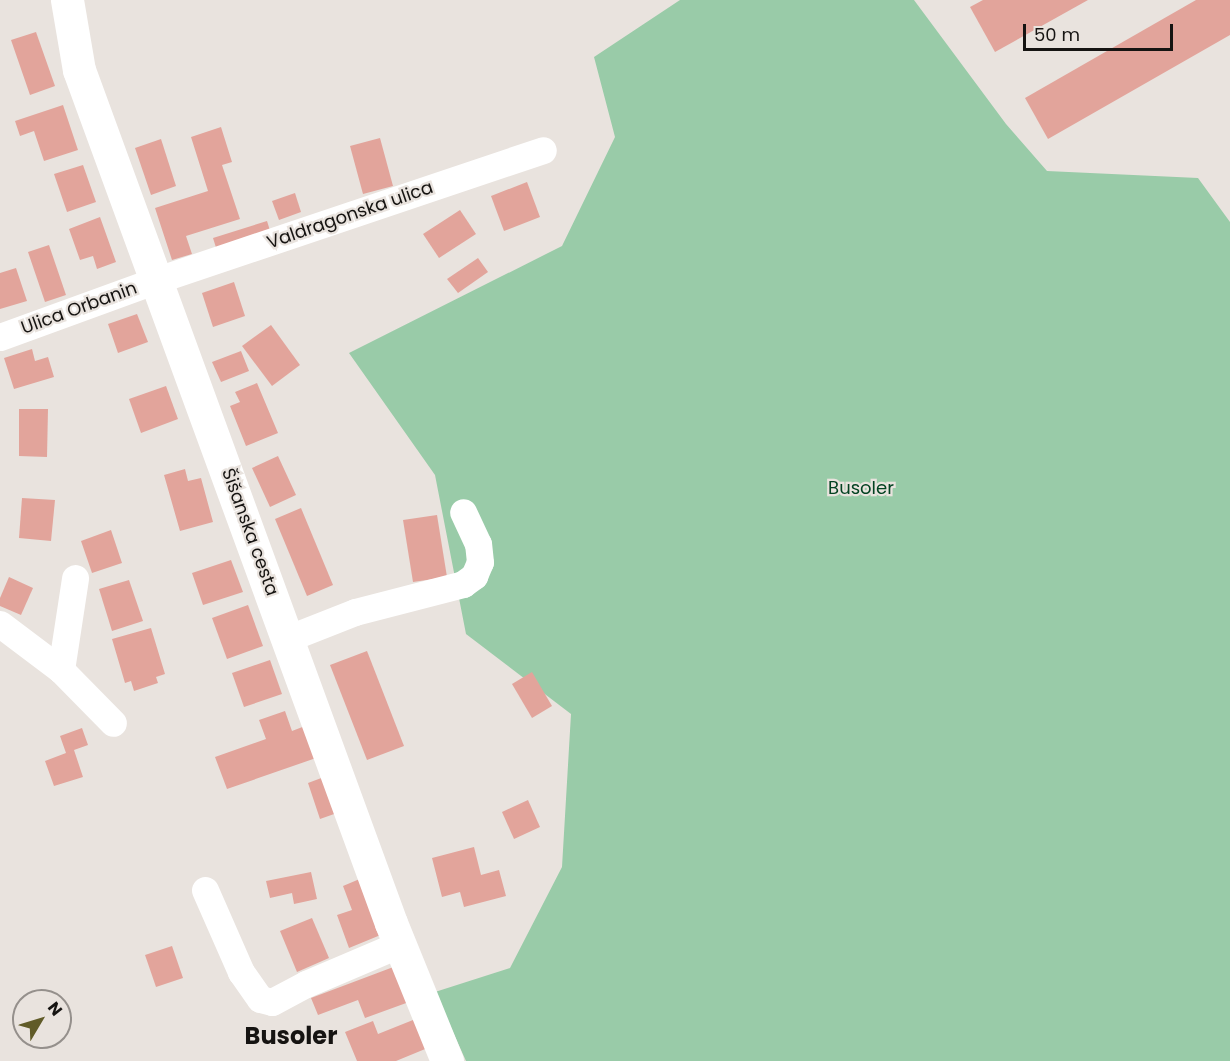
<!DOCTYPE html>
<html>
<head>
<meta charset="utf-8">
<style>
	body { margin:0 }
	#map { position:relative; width:1230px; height:1061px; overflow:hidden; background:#e9e3de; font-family:Poppins,sans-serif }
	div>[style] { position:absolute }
	.green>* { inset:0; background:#99cba8 }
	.building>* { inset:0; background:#e2a49b }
	.minor>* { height:27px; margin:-13.5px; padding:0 13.5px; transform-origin:13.5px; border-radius:13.5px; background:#fff }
	.major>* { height:33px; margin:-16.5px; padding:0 16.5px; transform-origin:16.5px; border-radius:16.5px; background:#fff }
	span { translate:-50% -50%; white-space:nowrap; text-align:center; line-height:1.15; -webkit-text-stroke:4.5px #e9e3de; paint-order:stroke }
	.street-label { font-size:18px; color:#161412 }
	.park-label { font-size:18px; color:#034322 }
	.district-label { font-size:24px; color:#161412; font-weight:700 }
	.north { position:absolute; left:12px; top:989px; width:60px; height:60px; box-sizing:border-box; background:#e9e3de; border:2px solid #95908c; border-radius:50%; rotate:52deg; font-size:16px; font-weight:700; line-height:24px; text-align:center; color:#161412 }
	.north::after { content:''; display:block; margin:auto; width:21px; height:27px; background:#605b28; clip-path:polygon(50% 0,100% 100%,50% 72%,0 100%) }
	.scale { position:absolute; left:1023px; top:24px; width:150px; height:27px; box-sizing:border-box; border:3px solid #161412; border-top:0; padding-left:8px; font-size:18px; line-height:21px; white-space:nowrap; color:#161412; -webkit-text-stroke:4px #e9e3de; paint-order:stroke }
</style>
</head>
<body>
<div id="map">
	<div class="green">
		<div style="clip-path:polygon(680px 0,914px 0,1006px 124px,1047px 171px,1198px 178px,1230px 222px,1230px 1061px,466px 1061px,435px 992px,510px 968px,562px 867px,571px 714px,466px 634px,435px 475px,349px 353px,562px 246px,615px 137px,594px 57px)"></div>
	</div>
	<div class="building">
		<div style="clip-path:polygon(983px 0,1088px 0,995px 52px,970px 7px)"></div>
		<div style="clip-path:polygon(1196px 0,1230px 0,1230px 35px,1048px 139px,1025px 98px)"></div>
		<div style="clip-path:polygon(36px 32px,55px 86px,30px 95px,11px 40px)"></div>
		<div style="clip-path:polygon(63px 105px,78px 150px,44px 161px,34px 131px,20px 136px,15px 121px)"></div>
		<div style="clip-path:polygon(221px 127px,232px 162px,222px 165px,240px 219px,186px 236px,192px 254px,172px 260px,155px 208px,208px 191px,191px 137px)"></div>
		<div style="clip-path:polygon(380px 138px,393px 186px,363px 194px,350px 146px)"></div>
		<div style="clip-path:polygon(161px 139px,176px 186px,151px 195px,135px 148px)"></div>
		<div style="clip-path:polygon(83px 165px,96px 202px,67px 212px,54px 174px)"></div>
		<div style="clip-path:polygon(527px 182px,540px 217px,504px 231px,491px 196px)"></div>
		<div style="clip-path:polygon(295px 193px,301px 212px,279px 220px,272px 201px)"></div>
		<div style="clip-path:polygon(460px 210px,476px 234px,439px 258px,423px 234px)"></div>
		<div style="clip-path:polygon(100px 217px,116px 262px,97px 269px,93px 256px,80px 260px,69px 229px)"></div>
		<div style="clip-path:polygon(267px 221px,272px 237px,218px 254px,213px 238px)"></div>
		<div style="clip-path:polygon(49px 245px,66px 295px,45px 302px,28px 252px)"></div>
		<div style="clip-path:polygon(478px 258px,488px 272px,458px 293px,447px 279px)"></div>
		<div style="clip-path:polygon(16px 268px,27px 301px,0 309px,0 273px)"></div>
		<div style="clip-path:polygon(234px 282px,245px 316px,213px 327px,202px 293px)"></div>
		<div style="clip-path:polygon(137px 314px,148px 342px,118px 353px,108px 324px)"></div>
		<div style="clip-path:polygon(271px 325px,300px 365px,272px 386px,242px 346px)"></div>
		<div style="clip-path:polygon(32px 349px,35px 361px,48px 357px,54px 377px,14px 389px,4px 358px)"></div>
		<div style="clip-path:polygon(241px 351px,249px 371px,221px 382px,212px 362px)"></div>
		<div style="clip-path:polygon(257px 383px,278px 433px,246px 446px,230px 406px,240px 402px,235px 392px)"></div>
		<div style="clip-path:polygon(166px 386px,178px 419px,141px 433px,129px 399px)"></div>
		<div style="clip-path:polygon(19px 409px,48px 409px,47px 457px,19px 456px)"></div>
		<div style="clip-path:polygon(278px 456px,296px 495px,270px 507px,252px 468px)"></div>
		<div style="clip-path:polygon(185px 469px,188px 481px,201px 478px,213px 522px,180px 531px,164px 475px)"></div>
		<div style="clip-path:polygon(22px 498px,55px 500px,51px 541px,19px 538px)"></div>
		<div style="clip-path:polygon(301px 508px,333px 585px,307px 596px,275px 519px)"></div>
		<div style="clip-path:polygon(437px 515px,447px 577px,413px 582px,403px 520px)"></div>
		<div style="clip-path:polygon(111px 530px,122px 563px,92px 573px,81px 541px)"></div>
		<div style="clip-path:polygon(231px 560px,243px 592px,203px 605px,192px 573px)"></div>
		<div style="clip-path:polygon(9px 577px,33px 588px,21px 615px,0 606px,0 598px)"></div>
		<div style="clip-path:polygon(129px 580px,143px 621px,112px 631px,99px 589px)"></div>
		<div style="clip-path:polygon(248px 605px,263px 646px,227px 659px,212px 618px)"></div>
		<div style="clip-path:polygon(151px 628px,165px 674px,156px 677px,158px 683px,134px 691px,131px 681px,125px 683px,112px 639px)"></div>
		<div style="clip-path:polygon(367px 651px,404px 746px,367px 760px,330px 665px)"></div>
		<div style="clip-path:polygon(270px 660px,282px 694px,244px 707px,232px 673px)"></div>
		<div style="clip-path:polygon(532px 672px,552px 706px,532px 718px,512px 684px)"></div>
		<div style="clip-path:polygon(285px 711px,292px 731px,305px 726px,316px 758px,227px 789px,215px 757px,266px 739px,259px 720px)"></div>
		<div style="clip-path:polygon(82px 728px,88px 745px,74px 750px,83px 777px,54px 786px,45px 761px,66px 753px,60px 736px)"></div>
		<div style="clip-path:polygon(324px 777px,337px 813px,320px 819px,308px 783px)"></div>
		<div style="clip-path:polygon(528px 800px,540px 827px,514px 839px,502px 812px)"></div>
		<div style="clip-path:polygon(474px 847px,481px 875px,499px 870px,506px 896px,464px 907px,460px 892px,442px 897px,432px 858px)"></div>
		<div style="clip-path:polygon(311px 872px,317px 899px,294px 904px,292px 893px,270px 898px,266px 881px)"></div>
		<div style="clip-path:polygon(362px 878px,383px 934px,349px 948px,337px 915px,352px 910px,343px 886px)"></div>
		<div style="clip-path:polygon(312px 918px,329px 958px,297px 972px,280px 931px)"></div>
		<div style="clip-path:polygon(172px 946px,183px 978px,156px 987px,145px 955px)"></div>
		<div style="clip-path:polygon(396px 966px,409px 1002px,365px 1018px,358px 1000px,318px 1015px,311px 998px)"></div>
		<div style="clip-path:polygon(418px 1018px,430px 1047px,396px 1061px,357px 1061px,345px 1032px,373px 1021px,378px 1034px)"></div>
	</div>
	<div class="minor">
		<div style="left:0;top:337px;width:167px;rotate:-20deg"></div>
		<div style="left:157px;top:280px;width:407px;rotate:-18.6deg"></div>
		<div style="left:0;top:624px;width:76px;rotate:37deg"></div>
		<div style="left:61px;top:670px;width:74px;rotate:45.5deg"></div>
		<div style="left:289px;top:638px;width:71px;rotate:-21.5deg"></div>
		<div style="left:355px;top:612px;width:112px;rotate:-14.5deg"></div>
		<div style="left:463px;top:584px;width:14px;rotate:-36deg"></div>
		<div style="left:474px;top:576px;width:15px;rotate:-67deg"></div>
		<div style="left:480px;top:562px;width:18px;rotate:-96deg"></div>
		<div style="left:478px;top:544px;width:35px;rotate:-115deg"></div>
		<div style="left:61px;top:670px;width:93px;rotate:-81.3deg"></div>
		<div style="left:205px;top:890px;width:90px;rotate:66.3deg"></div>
		<div style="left:241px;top:972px;width:33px;rotate:55deg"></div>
		<div style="left:260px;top:999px;width:12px;rotate:14deg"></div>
		<div style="left:272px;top:1002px;width:38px;rotate:-28deg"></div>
		<div style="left:306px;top:984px;width:102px;rotate:-23.1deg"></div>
	</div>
	<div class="major">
		<div style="left:67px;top:0;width:71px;rotate:80.3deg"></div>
		<div style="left:79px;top:70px;width:908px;rotate:69.91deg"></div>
		<div style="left:391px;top:923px;width:149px;rotate:67.9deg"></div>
	</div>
	<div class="street-label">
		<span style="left:350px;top:215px;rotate:-19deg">Valdragonska ulica</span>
		<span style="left:79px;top:308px;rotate:-20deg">Ulica Orbanin</span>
		<span style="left:250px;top:532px;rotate:70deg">Šišanska cesta</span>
	</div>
	<div class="park-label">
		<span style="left:861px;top:488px">Busoler</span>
	</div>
	<div class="district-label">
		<span style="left:291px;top:1036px">Busoler</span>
	</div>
	<div class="north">N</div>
	<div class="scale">50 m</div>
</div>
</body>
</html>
